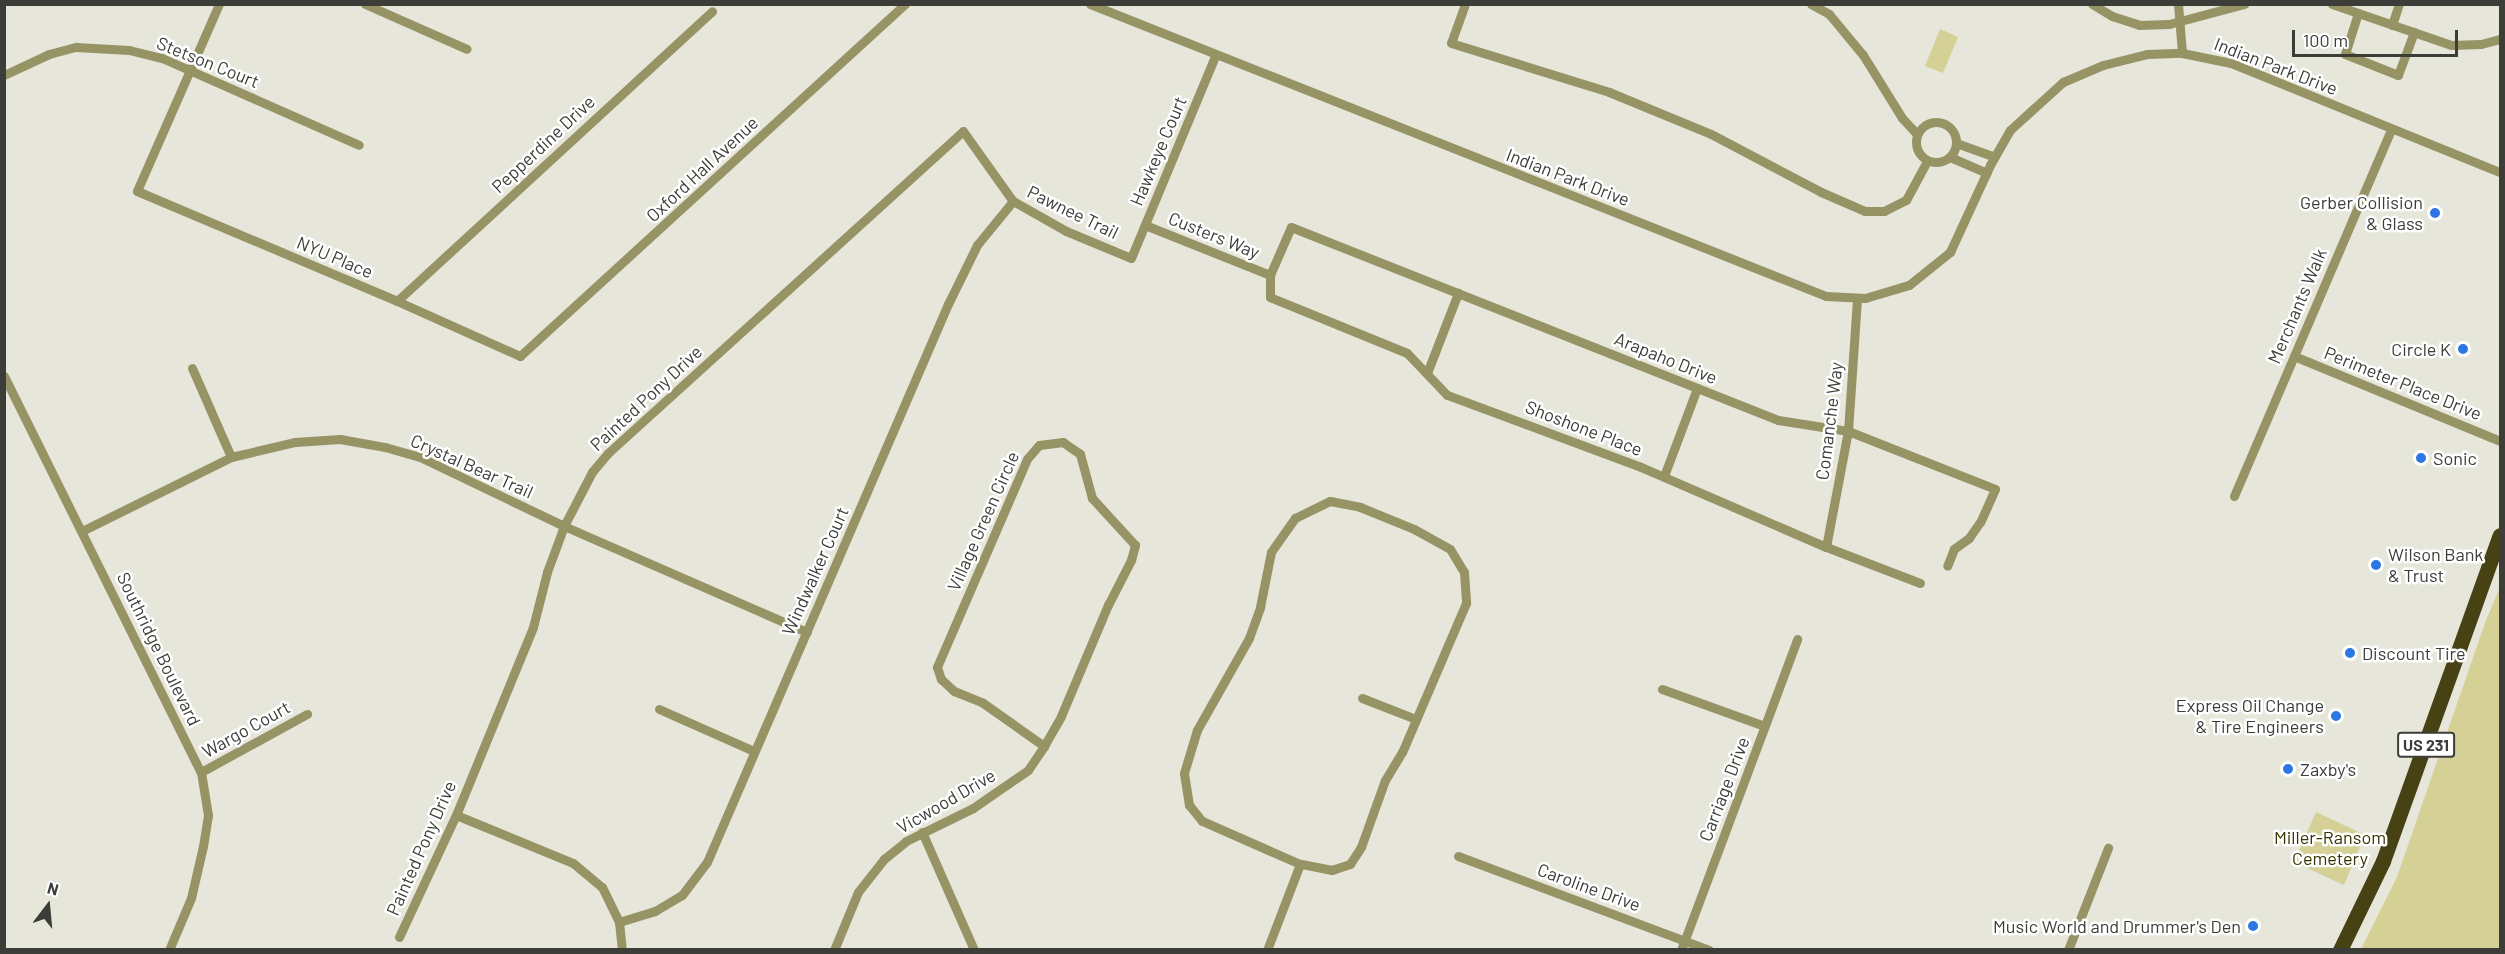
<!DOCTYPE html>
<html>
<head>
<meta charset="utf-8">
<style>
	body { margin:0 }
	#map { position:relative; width:2505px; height:954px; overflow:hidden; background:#e6e6db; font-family:Barlow,sans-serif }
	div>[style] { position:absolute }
	.green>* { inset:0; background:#d4d096 }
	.minor>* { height:9px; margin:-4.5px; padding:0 4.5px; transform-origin:4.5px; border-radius:4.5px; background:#969365 }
	.minor>.ring { margin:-4.5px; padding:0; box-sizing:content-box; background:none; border:9px solid #969365; border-radius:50% }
	.trunk>* { height:15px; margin:-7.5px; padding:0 7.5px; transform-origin:7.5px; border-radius:7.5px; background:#464214 }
	.dots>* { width:16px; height:16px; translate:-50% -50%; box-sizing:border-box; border:3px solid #fff; border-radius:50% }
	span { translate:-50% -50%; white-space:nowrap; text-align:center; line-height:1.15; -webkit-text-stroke:5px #fff; paint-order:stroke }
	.shield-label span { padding:2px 4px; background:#fff; border:2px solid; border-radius:4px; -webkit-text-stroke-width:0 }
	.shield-label { font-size:16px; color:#3c3c38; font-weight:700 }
	.street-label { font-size:18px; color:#3c3c38 }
	.poi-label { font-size:18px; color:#3c3c38 }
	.right { translate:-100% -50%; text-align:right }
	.left { translate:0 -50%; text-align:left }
	.park-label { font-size:18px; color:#383401 }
	.frame { position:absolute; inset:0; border:6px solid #3c3c38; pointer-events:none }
	.north { position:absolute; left:18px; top:876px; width:60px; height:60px; -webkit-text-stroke:4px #fff; paint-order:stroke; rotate:16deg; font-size:16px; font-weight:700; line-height:24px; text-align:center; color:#3c3c38 }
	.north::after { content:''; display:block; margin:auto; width:21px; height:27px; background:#3c3c38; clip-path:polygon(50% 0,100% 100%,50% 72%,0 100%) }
	.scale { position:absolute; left:2292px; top:30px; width:166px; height:27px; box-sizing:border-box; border:3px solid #3c3c38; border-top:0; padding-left:8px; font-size:18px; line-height:21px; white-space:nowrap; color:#3c3c38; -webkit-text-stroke:4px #fff; paint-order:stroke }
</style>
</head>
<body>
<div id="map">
	<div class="green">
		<div style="clip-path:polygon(1940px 29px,1958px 37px,1943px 73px,1925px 66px)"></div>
		<div style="clip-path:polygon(2500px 587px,2500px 949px,2361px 949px,2397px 877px,2485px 623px)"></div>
		<div style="clip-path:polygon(2316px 812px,2365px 835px,2344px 885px,2294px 862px)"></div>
	</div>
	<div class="minor">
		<div style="left:219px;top:4px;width:204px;rotate:113.7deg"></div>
		<div style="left:137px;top:191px;width:282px;rotate:22.9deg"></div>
		<div style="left:397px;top:301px;width:135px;rotate:24.1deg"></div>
		<div style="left:520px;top:356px;width:522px;rotate:-42.44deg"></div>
		<div style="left:365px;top:4px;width:111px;rotate:23.8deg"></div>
		<div style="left:1090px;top:4px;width:792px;rotate:21.64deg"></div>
		<div style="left:1826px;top:296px;width:39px;rotate:3deg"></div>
		<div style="left:1865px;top:298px;width:46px;rotate:-16.5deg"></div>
		<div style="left:1909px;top:285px;width:53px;rotate:-38.8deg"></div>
		<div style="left:1950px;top:252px;width:96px;rotate:-65.3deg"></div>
		<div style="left:1990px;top:165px;width:40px;rotate:-60.3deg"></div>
		<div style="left:2010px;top:130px;width:72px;rotate:-42.2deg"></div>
		<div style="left:2063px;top:82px;width:43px;rotate:-23deg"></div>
		<div style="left:2103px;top:65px;width:45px;rotate:-14deg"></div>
		<div style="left:2147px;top:54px;width:35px;rotate:-2deg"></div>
		<div style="left:2182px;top:53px;width:50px;rotate:11.5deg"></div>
		<div style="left:2231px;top:63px;width:290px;rotate:22.1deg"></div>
		<div style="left:1465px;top:4px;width:41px;rotate:109.7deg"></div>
		<div style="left:1451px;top:43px;width:165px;rotate:17.2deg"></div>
		<div style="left:1609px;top:92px;width:110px;rotate:22.4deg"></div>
		<div style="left:1711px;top:134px;width:124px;rotate:27.8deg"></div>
		<div style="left:1821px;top:192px;width:48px;rotate:23.4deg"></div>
		<div style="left:1865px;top:211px;width:19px"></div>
		<div style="left:1884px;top:211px;width:25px;rotate:-27deg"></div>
		<div style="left:1906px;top:200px;width:44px;rotate:-61.7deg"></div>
		<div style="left:1811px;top:4px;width:21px;rotate:29deg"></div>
		<div style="left:1829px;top:14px;width:53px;rotate:50.3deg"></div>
		<div style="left:1863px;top:55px;width:74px;rotate:58.2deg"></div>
		<div style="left:1902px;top:118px;width:22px;rotate:47deg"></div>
		<div style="left:2092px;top:4px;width:23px;rotate:31deg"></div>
		<div style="left:2112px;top:16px;width:28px;rotate:18deg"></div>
		<div style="left:2139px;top:25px;width:30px;rotate:-2deg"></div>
		<div style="left:2169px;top:24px;width:78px;rotate:-14.9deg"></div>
		<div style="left:2178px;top:4px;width:49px;rotate:85.3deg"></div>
		<div style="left:2332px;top:4px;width:126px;rotate:19deg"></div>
		<div style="left:2451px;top:45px;width:30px;rotate:-2deg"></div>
		<div style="left:2481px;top:44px;width:20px;rotate:-15deg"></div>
		<div style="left:2358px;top:13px;width:43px;rotate:107.6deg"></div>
		<div style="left:2345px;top:54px;width:57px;rotate:21.6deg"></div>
		<div style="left:2398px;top:75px;width:46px;rotate:-69.6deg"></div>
		<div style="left:2392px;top:25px;width:22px;rotate:-72deg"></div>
		<div style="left:4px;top:75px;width:50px;rotate:-25deg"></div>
		<div style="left:49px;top:54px;width:28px;rotate:-15deg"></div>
		<div style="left:76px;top:47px;width:53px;rotate:3.2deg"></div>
		<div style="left:129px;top:50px;width:34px;rotate:14deg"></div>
		<div style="left:162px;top:58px;width:215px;rotate:23.8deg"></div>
		<div class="ring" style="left:1916px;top:122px;width:31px;height:31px"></div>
		<div style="left:1956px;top:143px;width:41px;rotate:19.7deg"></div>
		<div style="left:1950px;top:157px;width:40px;rotate:23.4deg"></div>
		<div style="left:1145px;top:225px;width:135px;rotate:21.8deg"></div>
		<div style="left:397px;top:301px;width:428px;rotate:-42.6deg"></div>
		<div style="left:2294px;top:356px;width:223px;rotate:22.4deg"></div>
		<div style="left:192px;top:368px;width:97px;rotate:66.3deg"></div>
		<div style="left:1427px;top:373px;width:86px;rotate:-68.8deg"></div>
		<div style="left:4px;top:376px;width:442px;rotate:63.6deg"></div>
		<div style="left:201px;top:772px;width:44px;rotate:80.8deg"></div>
		<div style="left:208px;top:815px;width:31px;rotate:99deg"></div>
		<div style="left:203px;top:846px;width:53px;rotate:103deg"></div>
		<div style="left:191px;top:898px;width:56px;rotate:112.9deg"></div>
		<div style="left:1664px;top:476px;width:94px;rotate:-69.4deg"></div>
		<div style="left:2234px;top:496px;width:399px;rotate:-66.8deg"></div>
		<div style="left:1330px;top:501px;width:31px;rotate:11deg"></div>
		<div style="left:1360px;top:507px;width:58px;rotate:22.2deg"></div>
		<div style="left:1414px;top:529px;width:41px;rotate:29.1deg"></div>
		<div style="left:1450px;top:549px;width:27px;rotate:59deg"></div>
		<div style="left:1464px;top:572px;width:31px;rotate:86deg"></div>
		<div style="left:1466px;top:603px;width:162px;rotate:113.2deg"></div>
		<div style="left:1402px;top:752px;width:33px;rotate:121deg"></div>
		<div style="left:1385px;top:780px;width:71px;rotate:109.7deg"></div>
		<div style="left:1361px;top:847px;width:20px;rotate:123deg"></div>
		<div style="left:1350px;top:864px;width:19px;rotate:162deg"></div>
		<div style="left:1332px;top:870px;width:33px;rotate:-169deg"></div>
		<div style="left:1300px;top:864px;width:107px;rotate:-156.3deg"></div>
		<div style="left:1202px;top:821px;width:21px;rotate:-129deg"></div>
		<div style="left:1189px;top:805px;width:32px;rotate:-99deg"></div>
		<div style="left:1184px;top:773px;width:45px;rotate:-73.2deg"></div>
		<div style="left:1197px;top:730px;width:106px;rotate:-60.5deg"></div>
		<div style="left:1249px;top:638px;width:33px;rotate:-70deg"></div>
		<div style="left:1260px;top:607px;width:56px;rotate:-78.7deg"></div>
		<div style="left:1271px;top:552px;width:42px;rotate:-54.8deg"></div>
		<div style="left:1295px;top:518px;width:39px;rotate:-26deg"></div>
		<div style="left:82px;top:531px;width:166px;rotate:-26.4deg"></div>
		<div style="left:231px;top:457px;width:66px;rotate:-13.2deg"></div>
		<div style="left:295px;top:442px;width:45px;rotate:-3.8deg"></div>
		<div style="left:340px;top:439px;width:46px;rotate:10.1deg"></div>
		<div style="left:385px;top:447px;width:36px;rotate:16deg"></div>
		<div style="left:420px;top:457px;width:160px;rotate:25.6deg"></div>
		<div style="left:564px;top:526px;width:265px;rotate:23.6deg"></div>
		<div style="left:1826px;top:547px;width:118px;rotate:-79.3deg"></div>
		<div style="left:1848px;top:431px;width:133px;rotate:-86.1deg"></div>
		<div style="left:1920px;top:583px;width:101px;rotate:-159deg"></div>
		<div style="left:1826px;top:547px;width:202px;rotate:-156.6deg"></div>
		<div style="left:1641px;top:467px;width:207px;rotate:-159.6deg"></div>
		<div style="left:1447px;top:395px;width:58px;rotate:-133.6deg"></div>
		<div style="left:1407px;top:353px;width:148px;rotate:-157.8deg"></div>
		<div style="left:1270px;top:297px;width:22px;rotate:-90deg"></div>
		<div style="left:1270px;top:275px;width:52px;rotate:-66.4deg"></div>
		<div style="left:1291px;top:227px;width:524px;rotate:21.62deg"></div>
		<div style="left:1778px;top:420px;width:71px;rotate:8.9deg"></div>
		<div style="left:1848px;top:431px;width:158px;rotate:21.5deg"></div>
		<div style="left:1995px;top:489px;width:36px;rotate:114deg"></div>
		<div style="left:1980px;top:522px;width:19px;rotate:125deg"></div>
		<div style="left:1969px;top:538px;width:19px;rotate:144deg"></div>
		<div style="left:1954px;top:549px;width:18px;rotate:112deg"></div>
		<div style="left:1662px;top:689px;width:109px;rotate:19.8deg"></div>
		<div style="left:1362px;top:698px;width:58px;rotate:21.3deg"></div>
		<div style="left:659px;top:709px;width:104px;rotate:23.9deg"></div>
		<div style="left:201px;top:772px;width:121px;rotate:-28.7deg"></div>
		<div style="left:456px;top:815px;width:126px;rotate:22.3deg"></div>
		<div style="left:573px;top:863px;width:38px;rotate:40deg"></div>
		<div style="left:602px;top:887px;width:39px;rotate:64deg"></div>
		<div style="left:619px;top:922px;width:28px;rotate:84deg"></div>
		<div style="left:922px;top:832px;width:129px;rotate:66.2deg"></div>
		<div style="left:1458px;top:856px;width:268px;rotate:20.5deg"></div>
		<div style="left:619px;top:922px;width:38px;rotate:-17deg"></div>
		<div style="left:655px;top:911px;width:31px;rotate:-31deg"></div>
		<div style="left:682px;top:895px;width:41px;rotate:-52.9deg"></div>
		<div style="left:707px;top:862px;width:608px;rotate:-66.64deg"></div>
		<div style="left:948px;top:304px;width:66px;rotate:-63.8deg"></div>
		<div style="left:977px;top:245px;width:57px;rotate:-50.7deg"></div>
		<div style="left:399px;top:937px;width:135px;rotate:-65deg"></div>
		<div style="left:456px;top:815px;width:203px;rotate:-67.7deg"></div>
		<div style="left:533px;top:627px;width:57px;rotate:-75.7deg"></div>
		<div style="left:547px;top:572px;width:49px;rotate:-69.7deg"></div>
		<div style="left:564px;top:526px;width:61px;rotate:-62.6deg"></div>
		<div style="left:592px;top:472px;width:25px;rotate:-50deg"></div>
		<div style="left:608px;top:453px;width:479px;rotate:-42.2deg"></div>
		<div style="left:963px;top:131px;width:86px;rotate:54.5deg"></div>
		<div style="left:1013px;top:201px;width:61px;rotate:29.5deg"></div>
		<div style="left:1066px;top:231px;width:70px;rotate:22.6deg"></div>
		<div style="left:1131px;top:258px;width:219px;rotate:-67.4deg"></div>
		<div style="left:834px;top:950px;width:63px;rotate:-67.5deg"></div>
		<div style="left:858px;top:892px;width:42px;rotate:-51.8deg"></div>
		<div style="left:884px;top:859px;width:28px;rotate:-39deg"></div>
		<div style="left:906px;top:841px;width:75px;rotate:-26.2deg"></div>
		<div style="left:973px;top:808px;width:67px;rotate:-34.6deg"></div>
		<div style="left:1028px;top:770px;width:29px;rotate:-56deg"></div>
		<div style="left:1044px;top:746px;width:34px;rotate:-60deg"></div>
		<div style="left:1061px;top:716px;width:121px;rotate:-67.1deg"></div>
		<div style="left:1108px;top:605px;width:51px;rotate:-62.9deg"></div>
		<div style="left:1131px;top:560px;width:16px;rotate:-75deg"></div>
		<div style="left:1135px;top:545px;width:64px;rotate:-132.5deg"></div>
		<div style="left:1092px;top:498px;width:46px;rotate:-105.3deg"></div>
		<div style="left:1080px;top:454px;width:21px;rotate:-145deg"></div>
		<div style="left:1063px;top:442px;width:24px;rotate:173deg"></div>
		<div style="left:1039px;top:445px;width:18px;rotate:131deg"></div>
		<div style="left:1027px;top:459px;width:227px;rotate:113.4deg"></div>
		<div style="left:937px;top:667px;width:13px;rotate:72deg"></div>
		<div style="left:941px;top:679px;width:18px;rotate:43deg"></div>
		<div style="left:954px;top:691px;width:31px;rotate:22deg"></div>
		<div style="left:983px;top:703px;width:75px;rotate:35.2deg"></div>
		<div style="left:1267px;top:950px;width:92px;rotate:-69deg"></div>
		<div style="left:1681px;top:950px;width:332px;rotate:-69.5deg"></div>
		<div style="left:2068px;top:950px;width:110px;rotate:-68.6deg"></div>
	</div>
	<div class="trunk">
		<div style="left:2340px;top:950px;width:99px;rotate:-64.2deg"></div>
		<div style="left:2383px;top:861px;width:346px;rotate:-70.3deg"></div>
	</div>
	<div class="dots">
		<div style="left:2435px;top:213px;background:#2d77e4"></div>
		<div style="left:2463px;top:349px;background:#2d77e4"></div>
		<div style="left:2421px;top:458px;background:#2d77e4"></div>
		<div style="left:2376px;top:565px;background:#2d77e4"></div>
		<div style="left:2350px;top:653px;background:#2d77e4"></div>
		<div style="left:2336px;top:716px;background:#2d77e4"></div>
		<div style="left:2288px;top:769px;background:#2d77e4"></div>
		<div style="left:2253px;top:926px;background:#2d77e4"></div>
	</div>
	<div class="shield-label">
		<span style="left:2426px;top:745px">US 231</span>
	</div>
	<div class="street-label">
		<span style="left:208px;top:62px;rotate:22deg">Stetson Court</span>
		<span style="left:2276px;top:66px;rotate:21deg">Indian Park Drive</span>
		<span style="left:543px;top:144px;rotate:-43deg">Pepperdine Drive</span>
		<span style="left:1158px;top:151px;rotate:-67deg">Hawkeye Court</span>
		<span style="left:702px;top:169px;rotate:-43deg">Oxford Hall Avenue</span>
		<span style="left:1568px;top:177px;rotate:21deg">Indian Park Drive</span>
		<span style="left:1073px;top:212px;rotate:26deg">Pawnee Trail</span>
		<span style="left:1214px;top:235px;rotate:22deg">Custers Way</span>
		<span style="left:335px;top:257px;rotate:23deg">NYU Place</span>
		<span style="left:2297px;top:306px;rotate:-67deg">Merchants Walk</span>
		<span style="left:1666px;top:358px;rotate:22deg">Arapaho Drive</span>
		<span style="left:2403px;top:383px;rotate:22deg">Perimeter Place Drive</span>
		<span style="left:646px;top:398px;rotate:-43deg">Painted Pony Drive</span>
		<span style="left:1829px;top:421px;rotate:-83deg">Comanche Way</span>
		<span style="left:1584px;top:428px;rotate:21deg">Shoshone Place</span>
		<span style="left:472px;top:466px;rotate:24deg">Crystal Bear Trail</span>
		<span style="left:983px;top:521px;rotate:-66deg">Village Green Circle</span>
		<span style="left:815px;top:571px;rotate:-66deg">Windwalker Court</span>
		<span style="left:159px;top:649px;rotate:64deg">Southridge Boulevard</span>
		<span style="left:246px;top:729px;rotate:-29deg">Wargo Court</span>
		<span style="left:1724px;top:789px;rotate:-69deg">Carriage Drive</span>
		<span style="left:946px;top:801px;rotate:-30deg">Vicwood Drive</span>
		<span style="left:421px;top:848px;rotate:-66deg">Painted Pony Drive</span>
		<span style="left:1589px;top:887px;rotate:20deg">Caroline Drive</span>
	</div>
	<div class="poi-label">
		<span class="right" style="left:2423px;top:213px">Gerber Collision<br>&amp; Glass</span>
		<span class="right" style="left:2451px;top:349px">Circle K</span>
		<span class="left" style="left:2433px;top:458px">Sonic</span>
		<span class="left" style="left:2388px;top:565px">Wilson Bank<br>&amp; Trust</span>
		<span class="left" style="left:2362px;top:653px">Discount Tire</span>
		<span class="right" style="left:2324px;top:716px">Express Oil Change<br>&amp; Tire Engineers</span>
		<span class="left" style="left:2300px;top:769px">Zaxby's</span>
		<span class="right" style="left:2241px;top:926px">Music World and Drummer's Den</span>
	</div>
	<div class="park-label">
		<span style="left:2330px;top:848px">Miller-Ransom<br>Cemetery</span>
	</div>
	<div class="frame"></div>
	<div class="north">N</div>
	<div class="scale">100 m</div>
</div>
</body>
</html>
